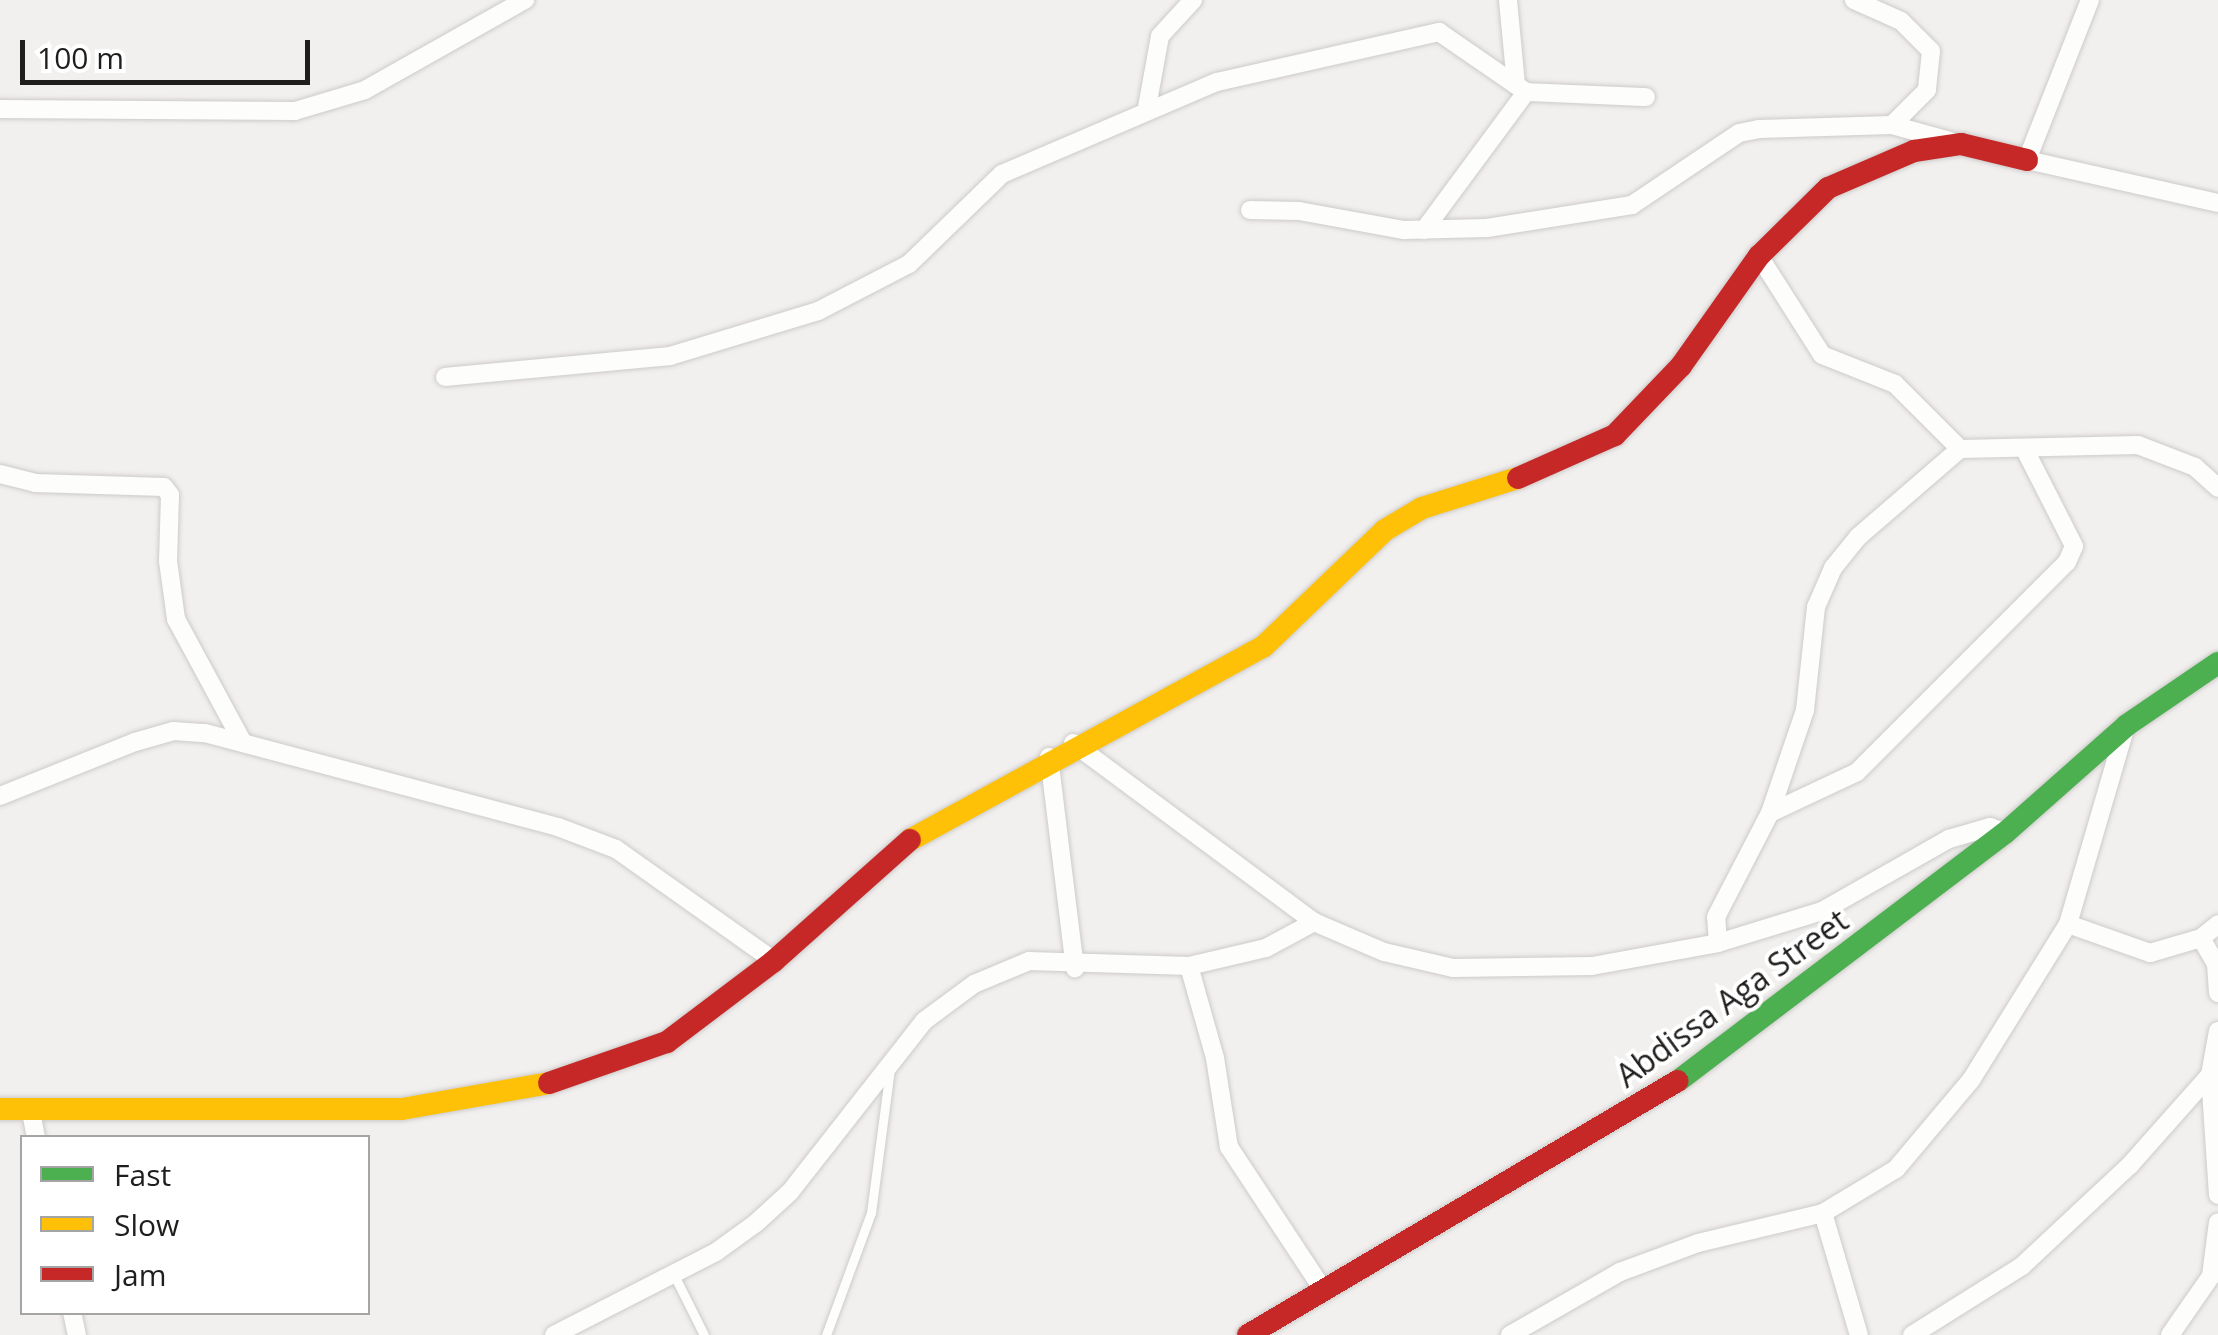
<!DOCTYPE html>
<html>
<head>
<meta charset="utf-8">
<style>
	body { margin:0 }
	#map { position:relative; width:2218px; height:1335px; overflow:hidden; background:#f2f0ee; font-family:"Open Sans",sans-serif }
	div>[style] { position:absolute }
	.roads { filter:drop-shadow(0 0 2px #cccbca) drop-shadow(0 0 2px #cccbca) }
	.lane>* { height:9px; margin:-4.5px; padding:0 4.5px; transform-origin:4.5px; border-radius:4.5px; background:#fdfdfc }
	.street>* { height:18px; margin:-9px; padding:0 9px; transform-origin:9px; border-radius:9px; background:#fdfdfc }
	.fast>* { height:22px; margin:-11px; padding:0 11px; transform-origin:11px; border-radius:11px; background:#4caf50 }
	.slow>* { height:22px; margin:-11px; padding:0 11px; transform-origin:11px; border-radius:11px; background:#ffc107 }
	.jam>* { height:22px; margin:-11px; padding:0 11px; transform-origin:11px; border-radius:11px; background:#c62828 }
	span { translate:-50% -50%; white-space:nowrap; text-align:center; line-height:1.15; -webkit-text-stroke:8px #fff; paint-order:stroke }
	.street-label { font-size:32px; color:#1f1e1d }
	.legend { position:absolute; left:20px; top:1135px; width:350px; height:180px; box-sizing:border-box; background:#fff; border:2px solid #a5a5a5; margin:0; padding:12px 18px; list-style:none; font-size:30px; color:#1f1e1d }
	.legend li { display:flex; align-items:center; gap:20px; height:50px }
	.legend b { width:50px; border:2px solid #a5a5a5 }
	.scale { position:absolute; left:20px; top:40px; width:290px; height:45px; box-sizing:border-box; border:5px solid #1f1e1d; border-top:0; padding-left:12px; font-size:30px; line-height:35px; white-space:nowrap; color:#1f1e1d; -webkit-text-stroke:8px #fff; paint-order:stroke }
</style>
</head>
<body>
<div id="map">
	<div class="roads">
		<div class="lane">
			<div style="left:674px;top:1275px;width:67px;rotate:63.4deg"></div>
			<div style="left:826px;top:1335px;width:130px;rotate:-69.8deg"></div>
			<div style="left:871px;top:1213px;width:145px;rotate:-82.5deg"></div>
		</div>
		<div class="street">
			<div style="left:1508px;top:0;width:85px;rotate:84.6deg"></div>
			<div style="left:1854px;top:0;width:51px;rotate:24.1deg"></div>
			<div style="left:1901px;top:21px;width:42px;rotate:45deg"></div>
			<div style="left:1931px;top:51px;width:39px;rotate:96deg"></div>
			<div style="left:1927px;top:90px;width:49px;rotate:135deg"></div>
			<div style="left:2090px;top:0;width:172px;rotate:111.5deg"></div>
			<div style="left:2027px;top:160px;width:196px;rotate:12.7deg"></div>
			<div style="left:1147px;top:107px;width:72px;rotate:-79.6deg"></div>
			<div style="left:1160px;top:36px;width:49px;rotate:-47.5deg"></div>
			<div style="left:0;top:109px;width:295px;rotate:0.4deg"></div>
			<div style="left:295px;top:111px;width:73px;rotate:-16.7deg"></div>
			<div style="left:365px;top:90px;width:184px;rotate:-29.4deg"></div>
			<div style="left:1250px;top:210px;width:49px;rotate:1.2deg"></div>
			<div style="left:1299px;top:211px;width:107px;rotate:10.3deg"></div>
			<div style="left:1404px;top:230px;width:83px;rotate:-1.4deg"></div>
			<div style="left:1487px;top:228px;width:147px;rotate:-9deg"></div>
			<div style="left:1632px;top:205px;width:129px;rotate:-33.9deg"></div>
			<div style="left:1739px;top:133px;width:20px;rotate:-11deg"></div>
			<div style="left:1759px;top:129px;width:133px;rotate:-1.7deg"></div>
			<div style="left:1892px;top:125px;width:60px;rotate:15.4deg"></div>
			<div style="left:1424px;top:230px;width:172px;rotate:-53.5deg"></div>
			<div style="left:1526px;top:92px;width:120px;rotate:2.4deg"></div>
			<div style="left:1759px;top:256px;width:117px;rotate:57.5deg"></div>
			<div style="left:1822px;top:355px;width:79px;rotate:21.7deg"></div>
			<div style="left:1895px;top:384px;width:92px;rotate:45deg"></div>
			<div style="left:445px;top:377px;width:226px;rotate:-5.3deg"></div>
			<div style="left:670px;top:356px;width:155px;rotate:-16.9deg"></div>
			<div style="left:818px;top:311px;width:102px;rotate:-27.3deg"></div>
			<div style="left:909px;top:264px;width:129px;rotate:-44.1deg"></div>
			<div style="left:1002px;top:174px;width:234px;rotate:-23.2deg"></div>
			<div style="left:1217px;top:82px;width:228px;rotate:-12.7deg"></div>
			<div style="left:1439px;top:32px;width:106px;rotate:34.6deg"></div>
			<div style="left:0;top:474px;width:36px;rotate:14deg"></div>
			<div style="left:35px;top:483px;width:129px;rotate:1.8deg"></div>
			<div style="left:164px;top:487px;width:10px;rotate:53deg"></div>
			<div style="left:170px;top:495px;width:66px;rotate:91.7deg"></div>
			<div style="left:168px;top:561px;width:59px;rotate:82.1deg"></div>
			<div style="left:176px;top:619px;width:139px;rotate:61.6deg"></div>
			<div style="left:1073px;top:743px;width:300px;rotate:36.6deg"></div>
			<div style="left:1314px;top:922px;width:76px;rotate:23.2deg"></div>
			<div style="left:1384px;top:952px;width:71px;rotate:13.1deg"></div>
			<div style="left:1453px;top:968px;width:139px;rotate:-0.8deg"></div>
			<div style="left:1592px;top:966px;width:128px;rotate:-10.3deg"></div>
			<div style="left:1718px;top:943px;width:109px;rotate:-17.1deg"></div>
			<div style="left:1822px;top:911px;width:146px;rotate:-29.6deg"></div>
			<div style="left:1949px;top:839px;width:43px;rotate:-16.3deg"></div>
			<div style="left:1990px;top:827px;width:15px;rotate:20deg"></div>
			<div style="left:1049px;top:757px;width:213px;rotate:83deg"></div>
			<div style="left:0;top:796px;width:145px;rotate:-21.8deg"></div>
			<div style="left:135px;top:742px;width:40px;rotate:-16deg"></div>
			<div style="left:173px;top:731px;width:32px;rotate:4deg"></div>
			<div style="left:205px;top:733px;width:365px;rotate:14.9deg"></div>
			<div style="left:558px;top:827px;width:62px;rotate:20.8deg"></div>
			<div style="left:616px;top:849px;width:194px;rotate:35.3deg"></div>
			<div style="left:1770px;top:813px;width:96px;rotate:-25.2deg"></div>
			<div style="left:1857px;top:772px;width:297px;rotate:-45deg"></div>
			<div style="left:2067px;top:562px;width:17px;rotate:-66deg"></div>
			<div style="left:2074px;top:546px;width:108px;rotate:-117deg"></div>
			<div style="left:2068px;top:924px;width:87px;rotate:19.5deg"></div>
			<div style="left:2150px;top:953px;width:53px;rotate:-16.4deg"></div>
			<div style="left:2201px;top:938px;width:22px;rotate:-39deg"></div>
			<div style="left:2201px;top:938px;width:30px;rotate:60deg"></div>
			<div style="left:2216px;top:964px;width:29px;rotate:86deg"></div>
			<div style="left:1718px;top:943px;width:26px;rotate:-94deg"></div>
			<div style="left:1716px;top:917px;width:117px;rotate:-62.6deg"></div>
			<div style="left:1770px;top:813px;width:109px;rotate:-71.2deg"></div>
			<div style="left:1805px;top:710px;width:104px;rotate:-83.9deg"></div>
			<div style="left:1816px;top:607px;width:43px;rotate:-66.4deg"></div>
			<div style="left:1833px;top:568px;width:40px;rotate:-51deg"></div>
			<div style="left:1858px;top:537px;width:135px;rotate:-40.8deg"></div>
			<div style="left:1960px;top:449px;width:178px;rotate:-1.3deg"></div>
			<div style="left:2138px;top:445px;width:61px;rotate:21.1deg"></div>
			<div style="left:2195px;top:467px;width:31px;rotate:42deg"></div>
			<div style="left:1189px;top:966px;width:96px;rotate:74.2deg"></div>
			<div style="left:1215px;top:1058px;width:90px;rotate:81.1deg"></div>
			<div style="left:1229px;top:1147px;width:173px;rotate:56.6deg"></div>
			<div style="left:2218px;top:1031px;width:45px;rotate:100.3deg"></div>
			<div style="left:2210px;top:1075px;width:120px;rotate:86.2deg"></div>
			<div style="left:31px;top:1112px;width:26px;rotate:79deg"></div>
			<div style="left:1823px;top:1213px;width:127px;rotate:73.6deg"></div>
			<div style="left:72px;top:1312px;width:24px;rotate:78deg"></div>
			<div style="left:554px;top:1335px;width:182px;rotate:-27.1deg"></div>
			<div style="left:716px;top:1252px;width:49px;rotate:-35.9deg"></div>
			<div style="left:756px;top:1223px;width:46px;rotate:-42.4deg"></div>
			<div style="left:790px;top:1192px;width:217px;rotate:-51.9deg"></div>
			<div style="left:924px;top:1021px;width:62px;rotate:-36.5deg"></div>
			<div style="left:974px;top:984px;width:60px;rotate:-22.7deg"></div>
			<div style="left:1029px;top:961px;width:160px;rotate:1.8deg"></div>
			<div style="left:1189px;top:966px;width:79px;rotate:-13.2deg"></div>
			<div style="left:1266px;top:948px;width:55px;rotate:-28.4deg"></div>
			<div style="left:1510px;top:1335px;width:127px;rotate:-29.8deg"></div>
			<div style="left:1620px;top:1272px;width:83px;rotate:-20.4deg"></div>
			<div style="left:1698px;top:1243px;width:129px;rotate:-13.5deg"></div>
			<div style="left:1823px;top:1213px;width:85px;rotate:-31.1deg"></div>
			<div style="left:1896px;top:1169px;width:116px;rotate:-49.9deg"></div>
			<div style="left:1971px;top:1080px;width:184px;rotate:-58.1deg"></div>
			<div style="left:2068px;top:924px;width:200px;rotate:-73.7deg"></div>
			<div style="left:1912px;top:1335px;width:130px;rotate:-32.1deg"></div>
			<div style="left:2022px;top:1266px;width:148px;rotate:-43.1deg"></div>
			<div style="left:2130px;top:1165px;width:120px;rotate:-48.4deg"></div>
			<div style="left:2170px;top:1335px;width:72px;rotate:-55.2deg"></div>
			<div style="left:2211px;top:1276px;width:54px;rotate:-82.6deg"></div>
		</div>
		<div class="fast">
			<div style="left:1678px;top:1081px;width:410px;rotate:-37.2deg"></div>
			<div style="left:2005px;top:833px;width:163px;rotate:-41.5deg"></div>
			<div style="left:2127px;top:725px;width:110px;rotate:-34.3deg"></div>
		</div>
		<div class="slow">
			<div style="left:910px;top:840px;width:402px;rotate:-28.7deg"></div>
			<div style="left:1263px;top:647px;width:169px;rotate:-43.8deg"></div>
			<div style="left:1385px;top:530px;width:43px;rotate:-30.7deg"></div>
			<div style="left:1422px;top:508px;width:101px;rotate:-17.4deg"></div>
			<div style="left:0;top:1109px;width:402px"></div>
			<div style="left:402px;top:1109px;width:149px;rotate:-10deg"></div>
		</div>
		<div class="jam">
			<div style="left:1518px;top:478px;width:106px;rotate:-23.9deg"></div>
			<div style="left:1615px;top:435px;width:95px;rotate:-46.3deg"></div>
			<div style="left:1681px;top:366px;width:135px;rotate:-54.7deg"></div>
			<div style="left:1759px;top:256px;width:97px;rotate:-44.6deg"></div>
			<div style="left:1828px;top:188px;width:94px;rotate:-23.3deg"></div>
			<div style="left:1914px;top:151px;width:48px;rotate:-8.5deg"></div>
			<div style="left:1961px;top:144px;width:68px;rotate:13.6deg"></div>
			<div style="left:549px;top:1083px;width:125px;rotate:-19.2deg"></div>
			<div style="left:667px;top:1042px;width:134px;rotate:-37.1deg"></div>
			<div style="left:774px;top:961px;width:182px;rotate:-41.7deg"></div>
			<div style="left:1248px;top:1335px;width:499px;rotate:-30.6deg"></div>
		</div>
	</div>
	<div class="street-label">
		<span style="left:1732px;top:998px;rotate:-36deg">Abdissa Aga Street</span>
	</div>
	<ul class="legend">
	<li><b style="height:12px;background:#4caf50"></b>Fast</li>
	<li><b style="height:12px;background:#ffc107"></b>Slow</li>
	<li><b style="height:12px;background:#c62828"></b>Jam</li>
	</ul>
	<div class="scale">100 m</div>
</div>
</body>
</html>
